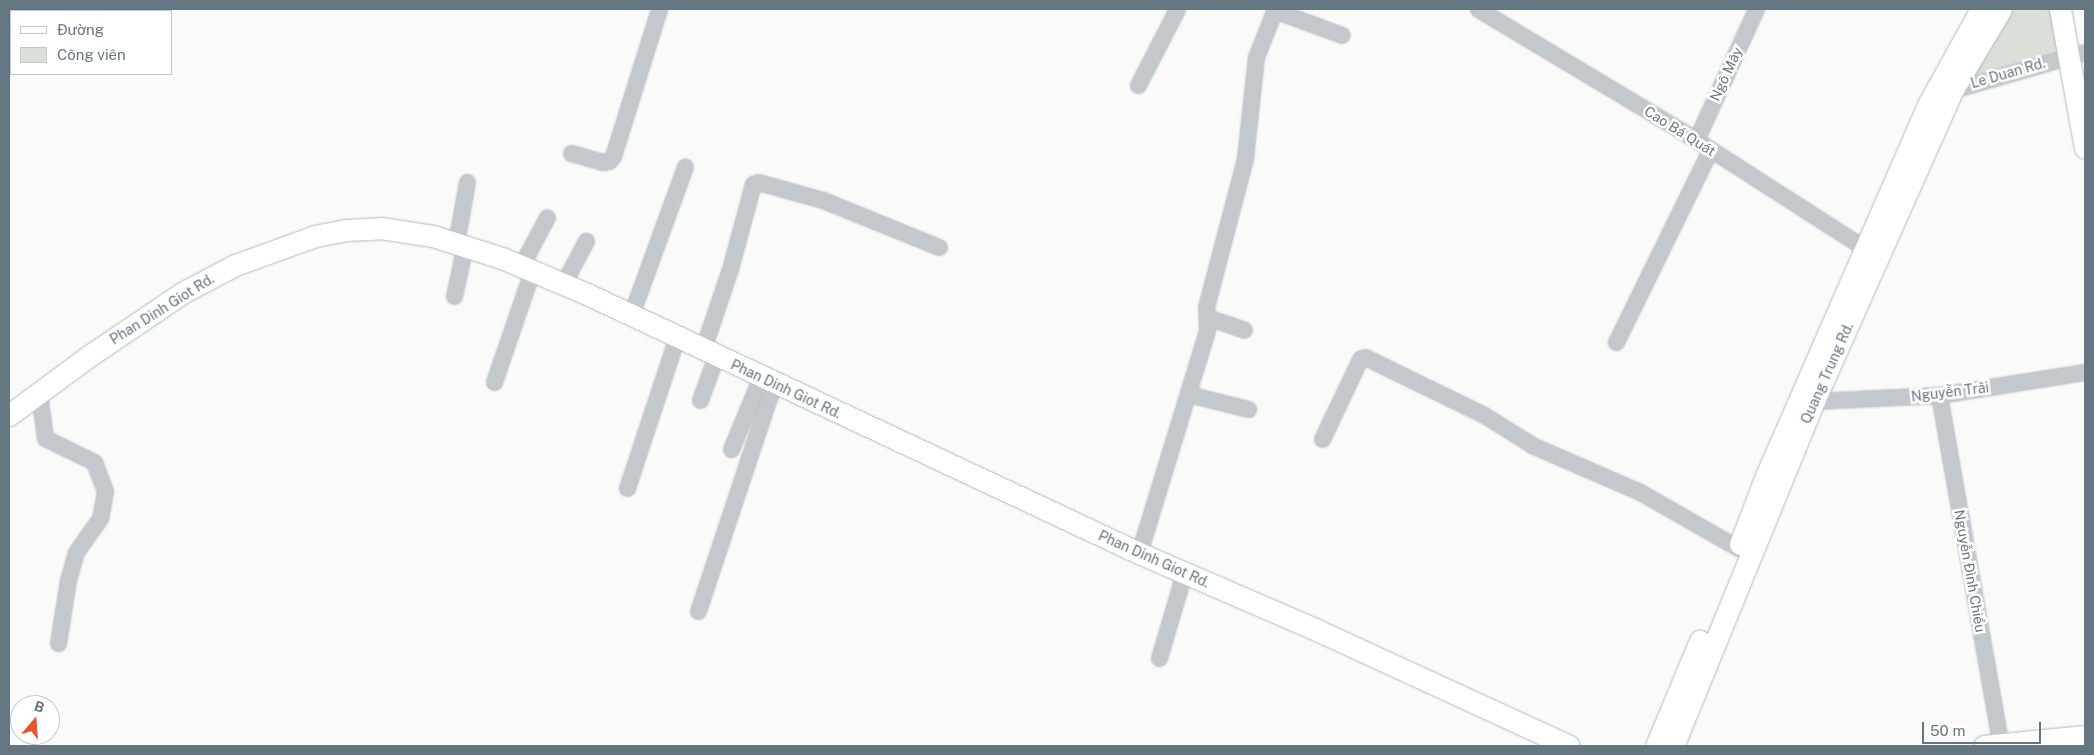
<!DOCTYPE html>
<html>
<head>
<meta charset="utf-8">
<style>
	body { margin:0 }
	#map { position:relative; width:2094px; height:755px; overflow:hidden; background:#fafaf8; font-family:"Public Sans",sans-serif }
	div>[style] { position:absolute }
	.green>* { inset:0; background:#dadfd7 }
	.roads { filter:drop-shadow(0 0 1px #b3babf) drop-shadow(0 0 1px #b3babf) }
	.street>* { height:15px; margin:-7.5px; padding:0 7.5px; transform-origin:7.5px; border-radius:7.5px; background:#c3c8cc }
	.secondary>* { height:21px; margin:-10.5px; padding:0 10.5px; transform-origin:10.5px; border-radius:10.5px; background:#fff }
	span { translate:-50% -50%; white-space:nowrap; text-align:center; line-height:1.15; -webkit-text-stroke:5px #fff; paint-order:stroke }
	.street-label { font-size:14px; color:#657683 }
	.frame { position:absolute; inset:0; border:10px solid #657683; pointer-events:none }
	.legend { position:absolute; left:10px; top:10px; width:162px; height:65px; box-sizing:border-box; background:#fff; border:1px solid #c1c8cd; margin:0; padding:6px 9px; list-style:none; font-size:15px; color:#657683 }
	.legend li { display:flex; align-items:center; gap:10px; height:25px }
	.legend b { width:25px; border:1px solid #c1c8cd }
	.north { position:absolute; left:10px; top:695px; width:50px; height:50px; box-sizing:border-box; background:#fff; border:1px solid #c1c8cd; border-radius:50%; rotate:18deg; font-size:14px; font-weight:700; line-height:20px; text-align:center; color:#657683 }
	.north::after { content:''; display:block; margin:auto; width:18px; height:22px; background:#e4572e; clip-path:polygon(50% 0,100% 100%,50% 72%,0 100%) }
	.scale { position:absolute; left:1922px; top:722px; width:119px; height:22px; box-sizing:border-box; border:2px solid #657683; border-top:0; padding-left:6px; font-size:15px; line-height:18px; white-space:nowrap; color:#657683; -webkit-text-stroke:4px #fff; paint-order:stroke }
</style>
</head>
<body>
<div id="map">
	<div class="green">
		<div style="clip-path:polygon(2012px 9px,2054px 9px,2061px 50px,2057px 56px,1971px 76px)"></div>
	</div>
	<div class="roads">
		<div class="street">
			<div style="left:1478px;top:9px;width:247px;rotate:30.9deg"></div>
			<div style="left:1690px;top:136px;width:216px;rotate:32.7deg"></div>
			<div style="left:1274px;top:10px;width:72px;rotate:20.2deg"></div>
			<div style="left:1138px;top:85px;width:85px;rotate:-62.8deg"></div>
			<div style="left:1949px;top:91px;width:141px;rotate:-16deg"></div>
			<div style="left:1696px;top:140px;width:144px;rotate:-65.4deg"></div>
			<div style="left:571px;top:153px;width:32px;rotate:16deg"></div>
			<div style="left:602px;top:162px;width:7px;rotate:-8deg"></div>
			<div style="left:609px;top:161px;width:6px;rotate:-51deg"></div>
			<div style="left:613px;top:156px;width:154px;rotate:-72.6deg"></div>
			<div style="left:456px;top:243px;width:62px;rotate:-79.8deg"></div>
			<div style="left:521px;top:266px;width:55px;rotate:-62deg"></div>
			<div style="left:563px;top:284px;width:49px;rotate:-61.9deg"></div>
			<div style="left:454px;top:296px;width:52px;rotate:-77.8deg"></div>
			<div style="left:631px;top:315px;width:158px;rotate:-70deg"></div>
			<div style="left:1207px;top:317px;width:39px;rotate:19deg"></div>
			<div style="left:1616px;top:342px;width:214px;rotate:-63.9deg"></div>
			<div style="left:703px;top:349px;width:84px;rotate:-71.4deg"></div>
			<div style="left:730px;top:269px;width:88px;rotate:-74.9deg"></div>
			<div style="left:753px;top:184px;width:5px;rotate:-22deg"></div>
			<div style="left:758px;top:182px;width:67px;rotate:15.5deg"></div>
			<div style="left:823px;top:200px;width:125px;rotate:22.1deg"></div>
			<div style="left:494px;top:382px;width:117px;rotate:-71.1deg"></div>
			<div style="left:39px;top:393px;width:45px;rotate:82.4deg"></div>
			<div style="left:45px;top:438px;width:55px;rotate:26.1deg"></div>
			<div style="left:94px;top:462px;width:31px;rotate:69deg"></div>
			<div style="left:105px;top:491px;width:27px;rotate:100deg"></div>
			<div style="left:100px;top:518px;width:42px;rotate:125.2deg"></div>
			<div style="left:76px;top:552px;width:29px;rotate:106deg"></div>
			<div style="left:68px;top:580px;width:64px;rotate:99deg"></div>
			<div style="left:1188px;top:394px;width:62px;rotate:14deg"></div>
			<div style="left:1939px;top:395px;width:356px;rotate:80deg"></div>
			<div style="left:700px;top:400px;width:47px;rotate:-70deg"></div>
			<div style="left:1814px;top:401px;width:125px;rotate:-2.7deg"></div>
			<div style="left:1939px;top:395px;width:148px;rotate:-9deg"></div>
			<div style="left:1322px;top:439px;width:89px;rotate:-64.6deg"></div>
			<div style="left:1360px;top:359px;width:5px;rotate:-22deg"></div>
			<div style="left:1365px;top:357px;width:132px;rotate:26deg"></div>
			<div style="left:1484px;top:415px;width:57px;rotate:32deg"></div>
			<div style="left:1532px;top:445px;width:118px;rotate:23.5deg"></div>
			<div style="left:1640px;top:492px;width:113px;rotate:29.7deg"></div>
			<div style="left:731px;top:449px;width:78px;rotate:-67.4deg"></div>
			<div style="left:627px;top:488px;width:159px;rotate:-71.7deg"></div>
			<div style="left:1139px;top:553px;width:233px;rotate:-73deg"></div>
			<div style="left:1207px;top:330px;width:23px;rotate:-92deg"></div>
			<div style="left:1206px;top:307px;width:154px;rotate:-75.3deg"></div>
			<div style="left:1245px;top:158px;width:102px;rotate:-83.8deg"></div>
			<div style="left:1256px;top:57px;width:52px;rotate:-68.4deg"></div>
			<div style="left:698px;top:611px;width:240px;rotate:-71.6deg"></div>
			<div style="left:1159px;top:658px;width:89px;rotate:-73.6deg"></div>
		</div>
		<div class="secondary">
			<div style="left:2060px;top:9px;width:141px;rotate:79.8deg"></div>
			<div style="left:9px;top:415px;width:99px;rotate:-36.4deg"></div>
			<div style="left:89px;top:356px;width:112px;rotate:-34.1deg"></div>
			<div style="left:182px;top:293px;width:60px;rotate:-27.8deg"></div>
			<div style="left:235px;top:265px;width:85px;rotate:-19.9deg"></div>
			<div style="left:315px;top:236px;width:32px;rotate:-11deg"></div>
			<div style="left:346px;top:230px;width:35px;rotate:-3deg"></div>
			<div style="left:381px;top:228px;width:53px;rotate:8.7deg"></div>
			<div style="left:433px;top:236px;width:72px;rotate:17.7deg"></div>
			<div style="left:502px;top:258px;width:92px;rotate:23deg"></div>
			<div style="left:587px;top:294px;width:610px;rotate:25.14deg"></div>
			<div style="left:1139px;top:553px;width:196px;rotate:23.4deg"></div>
			<div style="left:1319px;top:631px;width:275px;rotate:24.7deg"></div>
			<div style="left:1740px;top:544px;width:73px;rotate:-69.1deg"></div>
			<div style="left:1766px;top:476px;width:405px;rotate:-66.4deg"></div>
			<div style="left:1928px;top:105px;width:110px;rotate:-61.1deg"></div>
			<div style="left:1656px;top:746px;width:114px;rotate:-67.3deg"></div>
			<div style="left:1673px;top:746px;width:373px;rotate:-67.8deg"></div>
			<div style="left:1814px;top:401px;width:342px;rotate:-66deg"></div>
			<div style="left:1953px;top:89px;width:93px;rotate:-59deg"></div>
			<div style="left:1984px;top:746px;width:101px;rotate:-5.7deg"></div>
		</div>
	</div>
	<div class="street-label">
		<span style="left:2008px;top:73px;rotate:-16deg">Le Duan Rd.</span>
		<span style="left:1726px;top:74px;rotate:-65deg">Ngô Mây</span>
		<span style="left:1680px;top:131px;rotate:32deg">Cao Bá Quát</span>
		<span style="left:162px;top:309px;rotate:-32deg">Phan Dinh Giot Rd.</span>
		<span style="left:1827px;top:373px;rotate:-66deg">Quang Trung Rd.</span>
		<span style="left:786px;top:389px;rotate:25deg">Phan Dinh Giot Rd.</span>
		<span style="left:1950px;top:392px;rotate:-7deg">Nguyễn Trãi</span>
		<span style="left:1154px;top:559px;rotate:24deg">Phan Dinh Giot Rd.</span>
		<span style="left:1970px;top:571px;rotate:80deg">Nguyễn Đình Chiểu</span>
	</div>
	<div class="frame"></div>
	<ul class="legend">
	<li><b style="height:6px;background:#fff"></b>Đường</li>
	<li><b style="height:14px;background:#dadfd7"></b>Công viên</li>
	</ul>
	<div class="north">B</div>
	<div class="scale">50 m</div>
</div>
</body>
</html>
